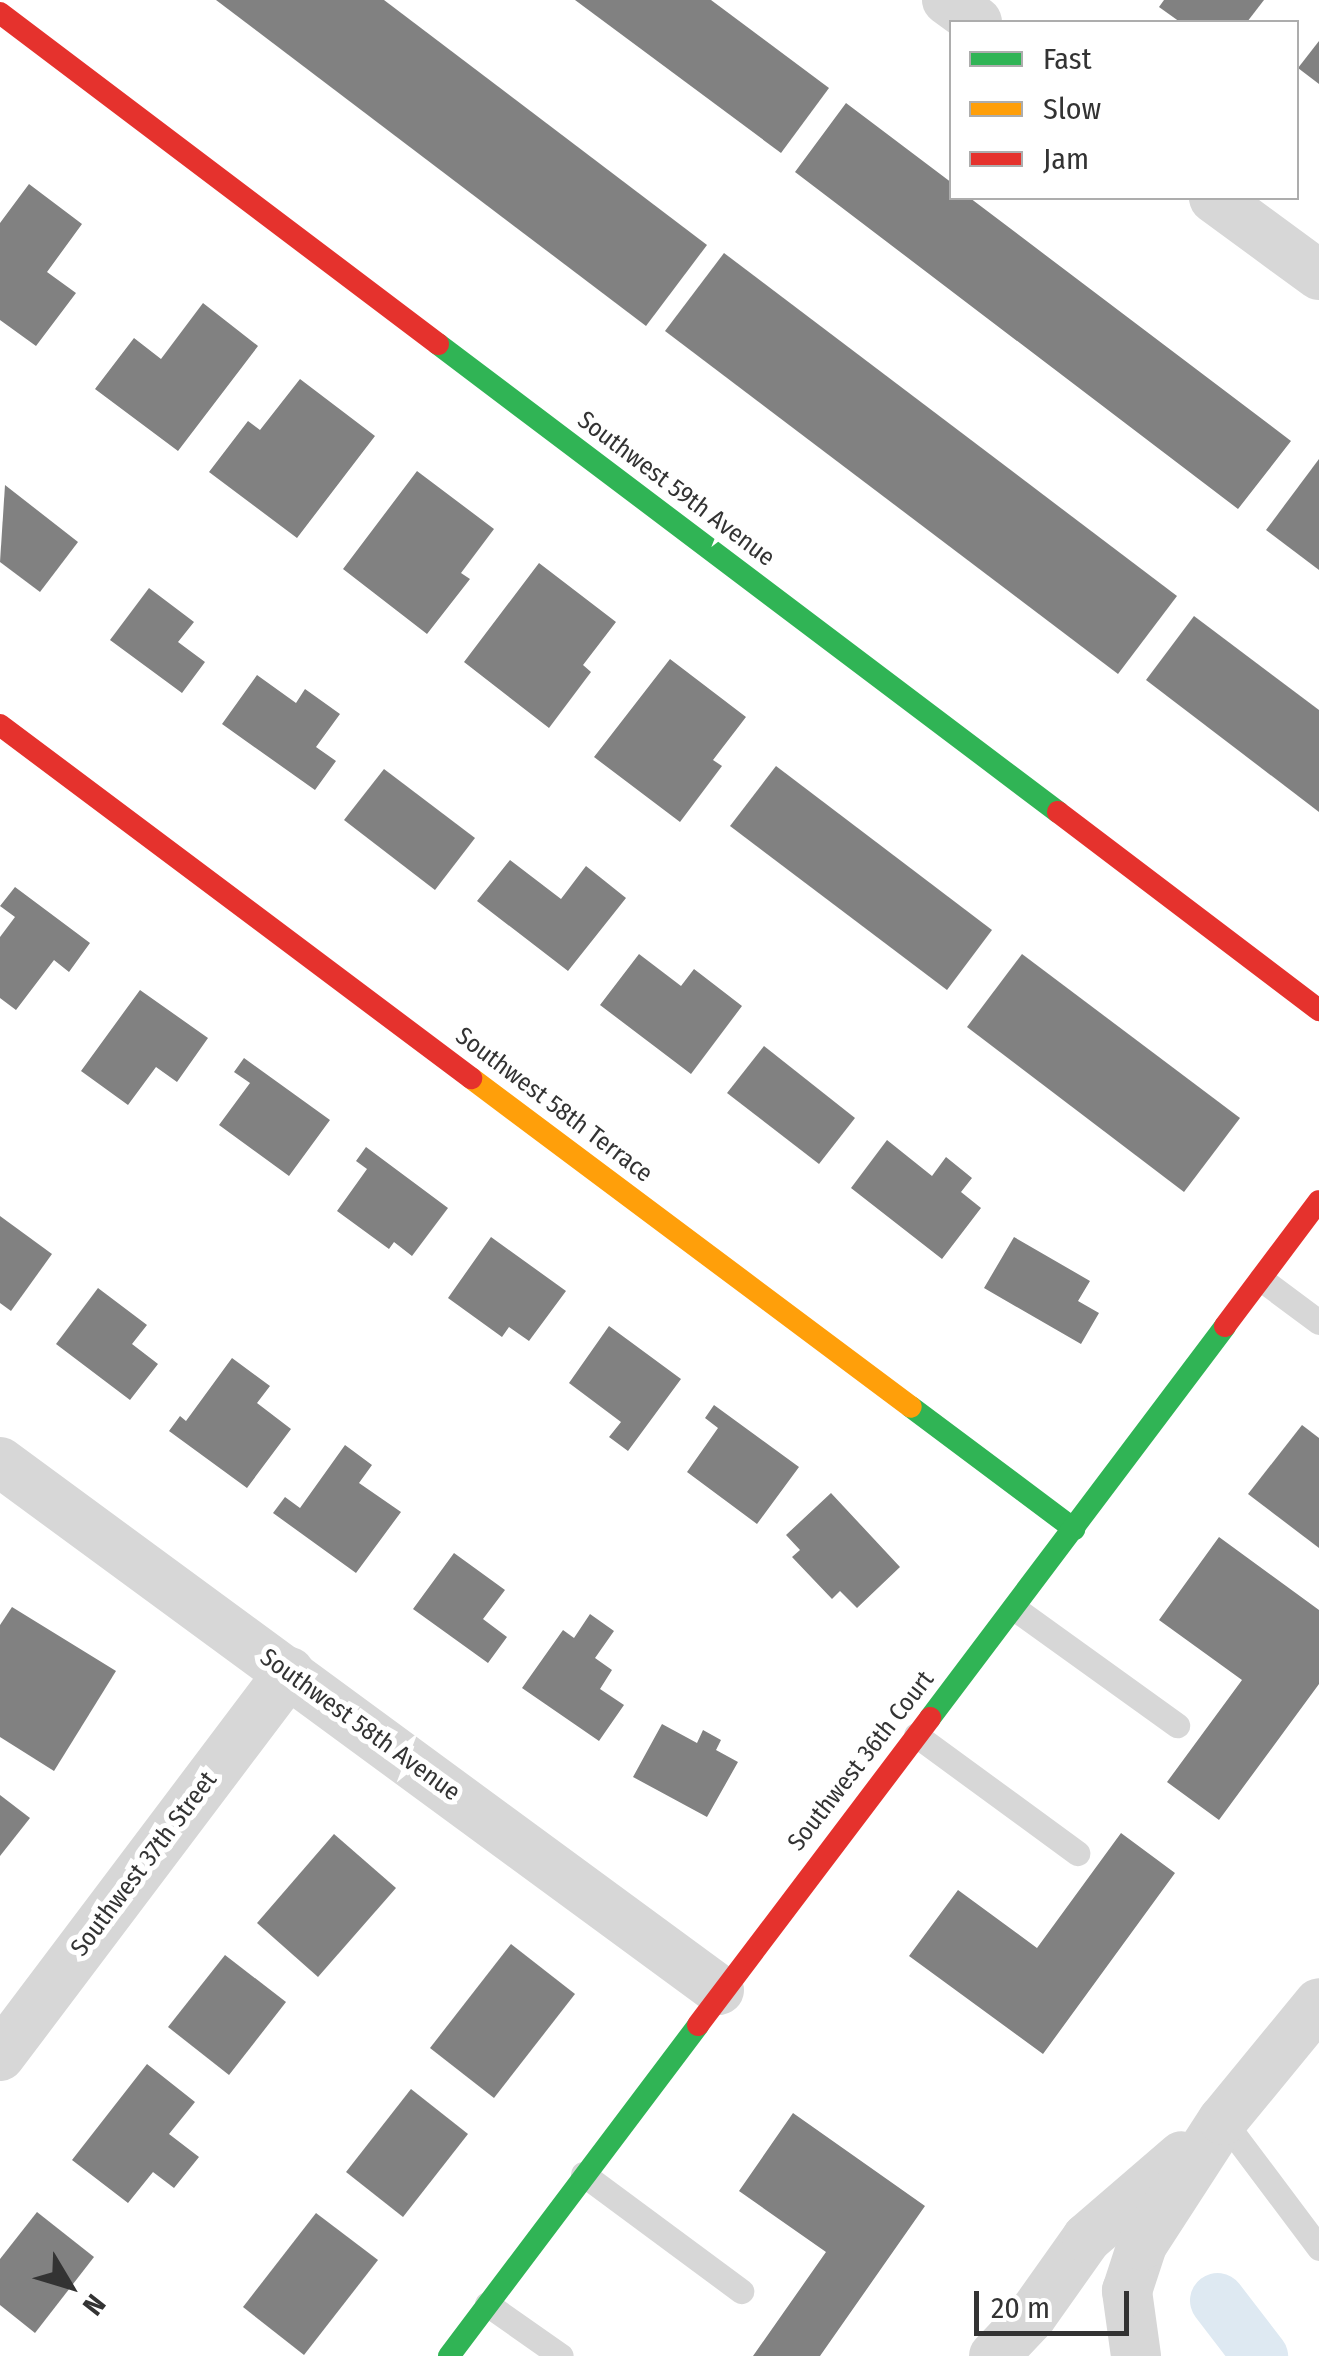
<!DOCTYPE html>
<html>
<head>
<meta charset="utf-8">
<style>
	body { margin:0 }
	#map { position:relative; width:1319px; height:2356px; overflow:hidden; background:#fff; font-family:"Fira Sans Condensed",sans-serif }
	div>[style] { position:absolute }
	.canal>* { height:55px; margin:-27.5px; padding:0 27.5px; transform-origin:27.5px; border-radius:27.5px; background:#dee9f2 }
	.building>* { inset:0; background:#818181 }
	.lane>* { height:25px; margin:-12.5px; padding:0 12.5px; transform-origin:12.5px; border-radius:12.5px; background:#d7d7d7 }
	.street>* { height:50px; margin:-25px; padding:0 25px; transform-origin:25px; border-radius:25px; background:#d7d7d7 }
	.fast>* { height:22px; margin:-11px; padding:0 11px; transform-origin:11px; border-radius:11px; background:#30b455 }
	.slow>* { height:22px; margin:-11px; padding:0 11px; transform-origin:11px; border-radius:11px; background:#ff9f0a }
	.jam>* { height:22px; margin:-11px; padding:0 11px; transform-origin:11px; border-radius:11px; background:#e5322d }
	span { translate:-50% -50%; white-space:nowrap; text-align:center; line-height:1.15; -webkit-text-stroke:10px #fff; paint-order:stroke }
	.street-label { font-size:25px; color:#333 }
	.legend { position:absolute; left:949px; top:20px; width:350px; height:180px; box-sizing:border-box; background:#fff; border:2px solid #adadad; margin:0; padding:12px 18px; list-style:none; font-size:30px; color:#333 }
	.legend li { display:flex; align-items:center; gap:20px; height:50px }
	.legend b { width:50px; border:2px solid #adadad }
	.north { position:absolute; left:20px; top:2236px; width:100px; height:100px; -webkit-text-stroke:8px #fff; paint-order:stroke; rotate:128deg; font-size:28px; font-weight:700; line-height:40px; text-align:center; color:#333 }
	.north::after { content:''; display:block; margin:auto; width:35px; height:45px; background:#333; clip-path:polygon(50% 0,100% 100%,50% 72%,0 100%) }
	.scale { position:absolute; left:974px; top:2291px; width:155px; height:45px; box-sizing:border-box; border:5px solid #333; border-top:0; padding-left:12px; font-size:30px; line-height:35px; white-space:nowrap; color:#333; -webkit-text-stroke:8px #fff; paint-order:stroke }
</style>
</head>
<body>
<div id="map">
	<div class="canal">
		<div style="left:1217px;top:2300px;width:71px;rotate:52.5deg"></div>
	</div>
	<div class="building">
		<div style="clip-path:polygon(216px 0,384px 0,707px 245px,646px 326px)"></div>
		<div style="clip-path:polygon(575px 0,711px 0,829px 88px,781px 153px)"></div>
		<div style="clip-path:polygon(1164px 0,1264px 0,1247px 22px,1180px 22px,1159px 7px)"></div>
		<div style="clip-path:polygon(1319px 41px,1319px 84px,1298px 68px)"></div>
		<div style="clip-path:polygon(846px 103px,952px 183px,952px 198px,970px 198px,1291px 441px,1238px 509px,795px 172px)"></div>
		<div style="clip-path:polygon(29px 184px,82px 224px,47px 272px,76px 293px,36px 346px,0 320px,0 223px)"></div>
		<div style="clip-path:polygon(724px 253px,1177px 596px,1118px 674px,665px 331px)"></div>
		<div style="clip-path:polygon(203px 303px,258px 346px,178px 451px,95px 389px,134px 338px,161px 359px)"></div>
		<div style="clip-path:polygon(300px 379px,375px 436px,297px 538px,209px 472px,248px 421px,260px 430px)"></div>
		<div style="clip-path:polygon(1319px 459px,1319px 570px,1266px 530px)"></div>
		<div style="clip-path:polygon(417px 471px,494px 529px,461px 573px,470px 579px,427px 634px,343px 569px)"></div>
		<div style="clip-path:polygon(5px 485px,78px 542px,40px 592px,0 562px)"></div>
		<div style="clip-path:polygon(539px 563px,616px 622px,583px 665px,591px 672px,549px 728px,464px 662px)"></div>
		<div style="clip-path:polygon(149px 588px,194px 622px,178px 642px,205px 662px,182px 693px,110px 640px)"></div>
		<div style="clip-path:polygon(1194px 616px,1319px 710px,1319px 812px,1146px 680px)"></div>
		<div style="clip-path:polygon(670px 659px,746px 717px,713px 760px,722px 766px,680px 822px,594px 757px)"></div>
		<div style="clip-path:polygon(257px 675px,296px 703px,305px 689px,340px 714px,316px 747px,336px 761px,315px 790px,222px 724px)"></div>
		<div style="clip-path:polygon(776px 766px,992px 930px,947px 990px,730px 826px)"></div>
		<div style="clip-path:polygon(384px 769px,475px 838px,435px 890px,344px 820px)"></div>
		<div style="clip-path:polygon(510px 860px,561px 899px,586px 866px,626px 898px,568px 971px,477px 901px)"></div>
		<div style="clip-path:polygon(15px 887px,90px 943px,69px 972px,54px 960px,16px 1010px,0 998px,0 937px,15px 917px,0 906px)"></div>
		<div style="clip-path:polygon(639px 954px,681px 986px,694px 969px,742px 1006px,691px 1074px,600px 1005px)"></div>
		<div style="clip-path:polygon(1022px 954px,1240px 1118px,1184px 1192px,967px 1027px)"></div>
		<div style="clip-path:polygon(140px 990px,208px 1038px,177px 1082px,156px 1067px,128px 1105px,81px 1071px)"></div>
		<div style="clip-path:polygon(764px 1046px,855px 1118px,819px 1164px,727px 1093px)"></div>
		<div style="clip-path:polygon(244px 1058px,330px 1120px,289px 1176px,219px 1125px,250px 1083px,234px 1072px)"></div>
		<div style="clip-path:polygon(887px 1140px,932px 1176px,946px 1157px,972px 1178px,961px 1192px,981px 1208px,942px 1259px,851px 1188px)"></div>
		<div style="clip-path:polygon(366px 1147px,448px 1208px,412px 1256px,394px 1242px,389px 1249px,337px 1211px,367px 1169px,356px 1161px)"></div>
		<div style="clip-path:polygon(0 1216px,52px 1254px,11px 1311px,0 1303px)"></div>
		<div style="clip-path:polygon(491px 1237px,566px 1291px,529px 1341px,509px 1327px,502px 1337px,448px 1298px)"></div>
		<div style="clip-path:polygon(1014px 1237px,1090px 1281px,1078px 1301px,1099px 1313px,1081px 1344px,984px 1288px)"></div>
		<div style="clip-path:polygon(98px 1288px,147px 1325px,132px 1344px,158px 1364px,130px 1400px,56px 1344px)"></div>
		<div style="clip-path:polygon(609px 1326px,681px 1379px,628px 1451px,609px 1437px,621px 1422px,569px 1383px)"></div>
		<div style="clip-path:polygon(232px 1358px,270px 1386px,257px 1403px,291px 1429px,247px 1488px,169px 1431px,180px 1416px,186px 1421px)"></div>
		<div style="clip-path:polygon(714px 1405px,799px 1467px,757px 1524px,687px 1472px,718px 1428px,705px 1418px)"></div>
		<div style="clip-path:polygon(1302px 1425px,1319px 1438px,1319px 1548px,1248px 1494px)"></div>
		<div style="clip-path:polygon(345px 1445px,372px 1465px,359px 1483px,401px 1512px,356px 1573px,273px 1513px,285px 1497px,300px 1508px)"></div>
		<div style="clip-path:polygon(831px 1493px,900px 1567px,857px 1608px,840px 1591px,832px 1599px,792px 1557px,800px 1550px,786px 1535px)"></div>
		<div style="clip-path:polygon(1219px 1537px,1319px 1610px,1319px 1684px,1219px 1820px,1167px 1782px,1242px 1680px,1159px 1620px)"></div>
		<div style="clip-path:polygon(454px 1553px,505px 1590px,483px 1619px,507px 1637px,488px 1663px,413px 1609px)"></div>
		<div style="clip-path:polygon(12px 1607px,116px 1671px,54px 1771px,0 1737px,0 1625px)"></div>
		<div style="clip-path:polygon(590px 1614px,614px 1631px,595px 1658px,612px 1670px,600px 1689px,624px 1705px,599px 1741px,522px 1688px,563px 1630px,574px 1638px)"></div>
		<div style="clip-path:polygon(662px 1724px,697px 1743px,703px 1730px,721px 1740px,716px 1750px,738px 1762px,707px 1817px,633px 1777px)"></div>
		<div style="clip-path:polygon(0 1795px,30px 1818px,0 1856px)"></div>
		<div style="clip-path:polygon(1121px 1833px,1175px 1873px,1043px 2054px,909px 1956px,958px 1890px,1037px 1948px)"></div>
		<div style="clip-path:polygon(334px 1834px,396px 1888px,318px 1977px,257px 1923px)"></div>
		<div style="clip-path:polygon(511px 1944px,575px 1994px,494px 2098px,430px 2048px)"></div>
		<div style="clip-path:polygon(225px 1955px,286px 2002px,229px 2075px,168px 2027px)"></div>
		<div style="clip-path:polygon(147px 2064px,195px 2102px,169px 2134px,199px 2157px,174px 2188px,153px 2172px,128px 2203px,72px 2160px)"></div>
		<div style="clip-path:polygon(411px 2089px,468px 2134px,403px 2217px,346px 2172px)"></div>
		<div style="clip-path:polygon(793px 2113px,925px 2206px,820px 2356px,753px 2356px,826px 2252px,739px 2191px)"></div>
		<div style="clip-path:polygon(37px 2212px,94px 2257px,35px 2333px,0 2305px,0 2259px)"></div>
		<div style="clip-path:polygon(316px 2213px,378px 2260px,304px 2355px,243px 2307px)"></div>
	</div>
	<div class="lane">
		<div style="left:1261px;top:1279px;width:72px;rotate:36.6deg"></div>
		<div style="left:1014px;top:1608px;width:201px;rotate:35.7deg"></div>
		<div style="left:916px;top:1735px;width:200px;rotate:36.2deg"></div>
		<div style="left:1223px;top:2120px;width:160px;rotate:53.1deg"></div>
		<div style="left:583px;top:2174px;width:197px;rotate:36.5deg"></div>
		<div style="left:487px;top:2304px;width:90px;rotate:35.1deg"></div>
	</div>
	<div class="street">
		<div style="left:947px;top:0;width:37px;rotate:36deg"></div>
		<div style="left:1214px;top:198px;width:130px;rotate:36.3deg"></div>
		<div style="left:0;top:1462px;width:892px;rotate:36.29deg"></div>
		<div style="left:0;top:2056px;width:481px;rotate:-53deg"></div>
		<div style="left:994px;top:2356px;width:54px;rotate:-46.5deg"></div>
		<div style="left:1031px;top:2317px;width:97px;rotate:-54.7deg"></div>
		<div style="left:1087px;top:2238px;width:125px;rotate:-40.8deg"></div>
		<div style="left:1136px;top:2356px;width:66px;rotate:-97.9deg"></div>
		<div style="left:1127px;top:2291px;width:48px;rotate:-71.9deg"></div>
		<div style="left:1142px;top:2245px;width:149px;rotate:-57.1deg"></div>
		<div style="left:1223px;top:2120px;width:151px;rotate:-50.6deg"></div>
	</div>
	<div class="fast">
		<div style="left:438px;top:344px;width:777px;rotate:37.05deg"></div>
		<div style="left:911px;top:1407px;width:204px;rotate:36.8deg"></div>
		<div style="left:930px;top:1718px;width:491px;rotate:-53deg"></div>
		<div style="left:449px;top:2356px;width:414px;rotate:-53deg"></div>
	</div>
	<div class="slow">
		<div style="left:471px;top:1078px;width:549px;rotate:36.79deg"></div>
	</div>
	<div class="jam">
		<div style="left:0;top:13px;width:549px;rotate:37.08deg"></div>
		<div style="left:0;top:725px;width:589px;rotate:36.85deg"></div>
		<div style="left:1058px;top:812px;width:328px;rotate:37.2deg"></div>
		<div style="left:1225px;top:1326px;width:156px;rotate:-53.1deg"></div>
		<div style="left:698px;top:2025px;width:385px;rotate:-52.9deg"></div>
	</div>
	<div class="street-label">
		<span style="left:676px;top:489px;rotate:37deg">Southwest 59th Avenue</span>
		<span style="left:554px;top:1105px;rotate:37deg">Southwest 58th Terrace</span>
		<span style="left:360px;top:1725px;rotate:36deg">Southwest 58th Avenue</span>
		<span style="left:861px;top:1761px;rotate:-52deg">Southwest 36th Court</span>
		<span style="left:144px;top:1864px;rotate:-53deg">Southwest 37th Street</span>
	</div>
	<ul class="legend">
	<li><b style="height:12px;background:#30b455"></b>Fast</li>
	<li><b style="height:12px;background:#ff9f0a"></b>Slow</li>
	<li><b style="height:12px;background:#e5322d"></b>Jam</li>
	</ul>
	<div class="north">N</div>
	<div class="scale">20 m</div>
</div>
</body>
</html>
